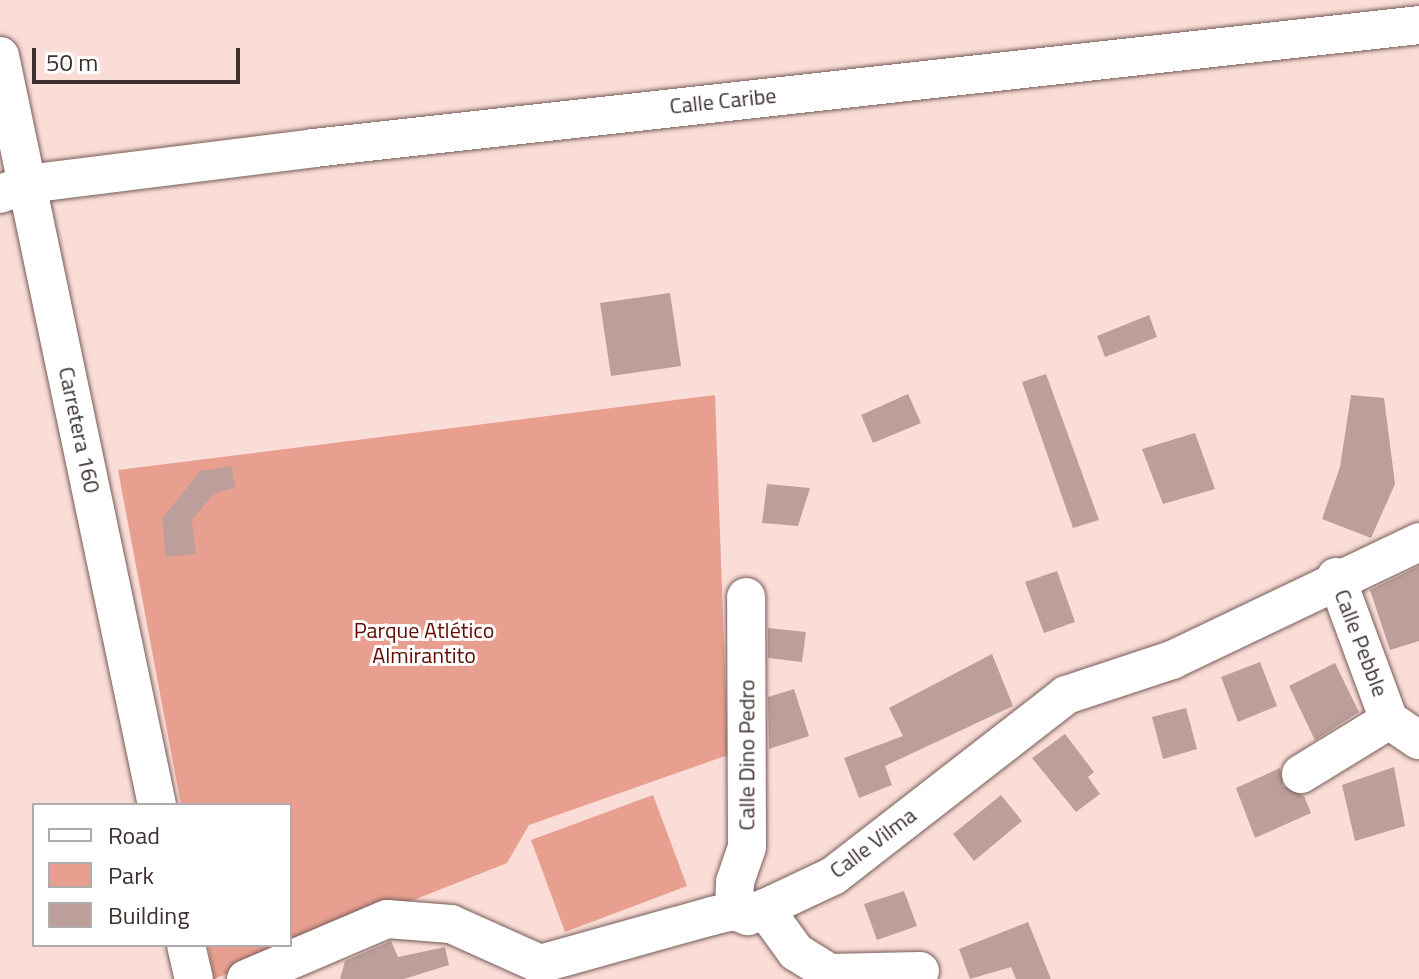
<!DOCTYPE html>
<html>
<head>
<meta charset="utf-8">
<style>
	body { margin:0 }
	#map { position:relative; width:1419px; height:979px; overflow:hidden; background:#fbddd7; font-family:"Titillium Web",sans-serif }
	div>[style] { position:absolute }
	.green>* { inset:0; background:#e89f90 }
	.building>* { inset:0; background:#bc9f9a }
	.roads { filter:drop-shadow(0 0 2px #755c57) drop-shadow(0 0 2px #755c57) }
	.minor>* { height:38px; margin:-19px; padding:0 19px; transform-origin:19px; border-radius:19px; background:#fff }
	span { translate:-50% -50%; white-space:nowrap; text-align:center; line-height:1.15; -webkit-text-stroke:6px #fff; paint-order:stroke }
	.street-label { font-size:22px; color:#3b302d }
	.park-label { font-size:22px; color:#610b01 }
	.legend { position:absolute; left:32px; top:803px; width:260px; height:144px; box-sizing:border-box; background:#fff; border:2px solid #b1acab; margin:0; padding:10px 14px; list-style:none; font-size:24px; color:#3b302d }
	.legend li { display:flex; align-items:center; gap:16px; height:40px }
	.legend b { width:40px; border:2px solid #b1acab }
	.scale { position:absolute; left:32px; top:48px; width:208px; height:36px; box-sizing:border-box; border:4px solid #3b302d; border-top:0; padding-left:10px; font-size:24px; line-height:28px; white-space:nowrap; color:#3b302d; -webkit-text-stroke:6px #fff; paint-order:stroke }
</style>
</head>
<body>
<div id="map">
	<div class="green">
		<div style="clip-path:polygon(715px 395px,728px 755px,529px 825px,507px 863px,214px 979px,208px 945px,290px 945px,290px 805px,181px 805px,118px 470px)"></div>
		<div style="clip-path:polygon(653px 795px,687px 886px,565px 932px,531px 840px)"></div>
	</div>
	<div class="building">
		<div style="clip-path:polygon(670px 293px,681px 366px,611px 376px,600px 303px)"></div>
		<div style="clip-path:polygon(1149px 315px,1157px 337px,1105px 357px,1097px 336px)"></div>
		<div style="clip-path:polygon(1046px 374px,1099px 520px,1073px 528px,1022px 382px)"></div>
		<div style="clip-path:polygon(908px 394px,921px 423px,873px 443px,861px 415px)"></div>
		<div style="clip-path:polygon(1351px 395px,1384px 398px,1395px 484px,1371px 538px,1322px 519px,1340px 467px)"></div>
		<div style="clip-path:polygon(1195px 433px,1215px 489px,1163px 504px,1142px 449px)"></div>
		<div style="clip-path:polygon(232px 466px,235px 488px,214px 493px,192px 520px,196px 554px,166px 557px,162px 519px,200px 471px)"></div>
		<div style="clip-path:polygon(767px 484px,810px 488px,798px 526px,762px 523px)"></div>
		<div style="clip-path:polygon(1419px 566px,1419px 641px,1390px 650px,1370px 590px)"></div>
		<div style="clip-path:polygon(1057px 571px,1075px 622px,1044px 633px,1025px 582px)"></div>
		<div style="clip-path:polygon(768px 628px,806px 632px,802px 662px,768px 658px)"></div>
		<div style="clip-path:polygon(992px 654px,1013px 706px,885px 766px,892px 785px,859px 798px,844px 758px,903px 736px,889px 708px)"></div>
		<div style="clip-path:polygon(1260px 662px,1277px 706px,1238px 722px,1221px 677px)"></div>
		<div style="clip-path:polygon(1335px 663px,1359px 712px,1315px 740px,1289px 686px)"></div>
		<div style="clip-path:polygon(794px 689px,809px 736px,769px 749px,768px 697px)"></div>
		<div style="clip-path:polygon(1186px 708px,1197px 749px,1163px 759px,1152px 717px)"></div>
		<div style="clip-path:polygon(1065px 734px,1094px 772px,1088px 777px,1100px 794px,1076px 812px,1032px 758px)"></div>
		<div style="clip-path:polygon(1394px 767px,1405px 826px,1355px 841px,1342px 785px)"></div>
		<div style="clip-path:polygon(1280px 768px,1283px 786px,1304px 796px,1311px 813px,1255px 838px,1236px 788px)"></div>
		<div style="clip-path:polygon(1001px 795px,1022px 821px,974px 861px,953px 834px)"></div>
		<div style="clip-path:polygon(904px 891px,917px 926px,877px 940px,864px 904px)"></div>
		<div style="clip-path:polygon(1028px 922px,1051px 979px,1016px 979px,1011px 967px,970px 979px,959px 949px)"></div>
		<div style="clip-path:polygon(391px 941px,398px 957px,445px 947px,449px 965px,404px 979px,340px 979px,345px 961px)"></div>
	</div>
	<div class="roads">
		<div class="minor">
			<div style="left:0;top:56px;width:765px;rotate:78.16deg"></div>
			<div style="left:0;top:194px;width:29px;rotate:-20deg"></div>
			<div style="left:27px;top:184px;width:289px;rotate:-7.1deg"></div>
			<div style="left:314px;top:148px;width:1112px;rotate:-6.35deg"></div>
			<div style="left:1336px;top:577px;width:153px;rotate:69.7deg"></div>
			<div style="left:1389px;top:720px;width:36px;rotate:34deg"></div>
			<div style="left:1301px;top:774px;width:103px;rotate:-31.5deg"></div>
			<div style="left:764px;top:908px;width:54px;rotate:54deg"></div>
			<div style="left:796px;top:952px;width:40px;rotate:32deg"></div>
			<div style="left:830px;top:973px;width:90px;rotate:-1.3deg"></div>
			<div style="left:734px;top:911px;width:29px;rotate:-88deg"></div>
			<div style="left:735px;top:882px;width:37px;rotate:-71deg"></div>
			<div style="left:747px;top:847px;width:250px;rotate:-90.2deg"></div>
			<div style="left:186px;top:945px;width:35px;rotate:77deg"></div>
			<div style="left:246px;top:979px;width:153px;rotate:-23.1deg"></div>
			<div style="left:387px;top:919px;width:64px;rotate:4.5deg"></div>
			<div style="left:451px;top:924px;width:98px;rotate:24.2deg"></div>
			<div style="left:540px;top:964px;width:179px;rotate:-15.6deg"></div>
			<div style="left:712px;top:916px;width:23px;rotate:-13deg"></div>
			<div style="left:734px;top:911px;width:15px;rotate:20deg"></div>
			<div style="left:748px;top:916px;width:94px;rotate:-25.2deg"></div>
			<div style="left:833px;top:876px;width:295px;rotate:-37.8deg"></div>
			<div style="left:1066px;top:695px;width:112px;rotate:-18.3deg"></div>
			<div style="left:1172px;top:660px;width:274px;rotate:-25.5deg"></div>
		</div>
	</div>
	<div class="street-label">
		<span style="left:723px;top:101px;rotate:-6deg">Calle Caribe</span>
		<span style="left:79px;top:430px;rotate:78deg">Carretera 160</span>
		<span style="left:1361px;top:643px;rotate:69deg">Calle Pebble</span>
		<span style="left:747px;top:755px;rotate:-90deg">Calle Dino Pedro</span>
		<span style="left:873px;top:843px;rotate:-37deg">Calle Vilma</span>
	</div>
	<div class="park-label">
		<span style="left:424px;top:643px">Parque Atlético<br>Almirantito</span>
	</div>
	<ul class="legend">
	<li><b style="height:10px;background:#fff"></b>Road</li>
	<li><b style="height:22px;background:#e89f90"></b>Park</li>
	<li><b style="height:22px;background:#bc9f9a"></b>Building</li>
	</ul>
	<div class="scale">50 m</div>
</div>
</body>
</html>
